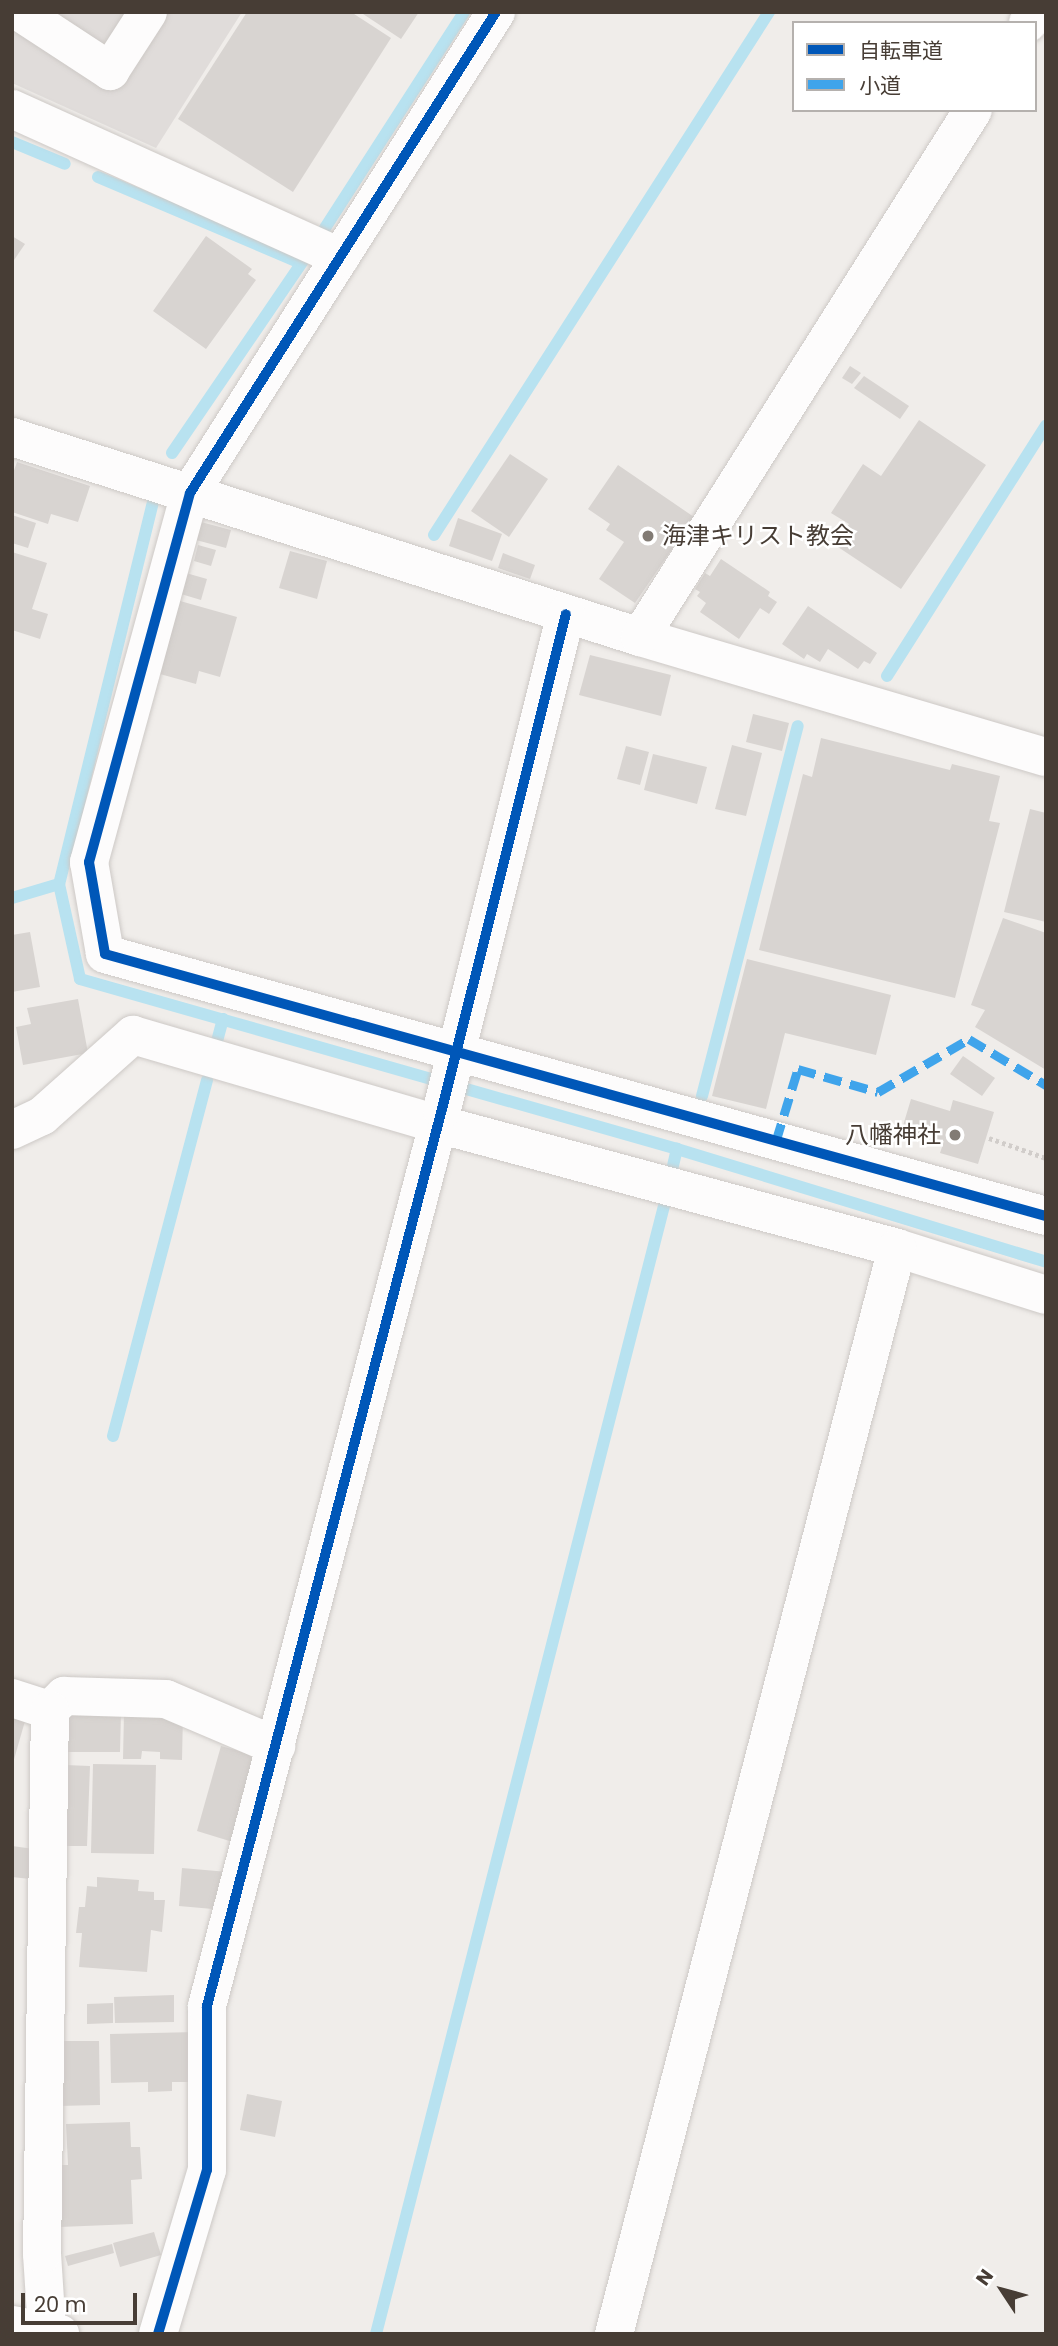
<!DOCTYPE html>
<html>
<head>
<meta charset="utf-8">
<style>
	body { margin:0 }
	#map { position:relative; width:1058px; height:2346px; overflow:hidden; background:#f0edea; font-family:Poppins,"Noto Sans JP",sans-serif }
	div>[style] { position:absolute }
	.parking>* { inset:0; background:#e0dcda }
	.stream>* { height:12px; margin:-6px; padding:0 6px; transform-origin:6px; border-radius:6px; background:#b8e2f0 }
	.building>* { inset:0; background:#d8d4d1 }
	.path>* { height:4.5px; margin-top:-2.25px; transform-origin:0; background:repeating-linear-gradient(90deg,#d1cdca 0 3.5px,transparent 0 7px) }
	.roads { filter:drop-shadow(0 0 2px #cdc9c6) drop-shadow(0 0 2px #cdc9c6) }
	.minor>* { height:38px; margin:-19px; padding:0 19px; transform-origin:19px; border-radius:19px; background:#fdfcfc }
	.quiet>* { height:9px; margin-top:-4.5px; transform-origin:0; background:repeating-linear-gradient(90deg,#3fa4eb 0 18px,transparent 0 27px) }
	.cycleway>* { height:10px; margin:-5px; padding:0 5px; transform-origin:5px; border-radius:5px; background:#0057b8 }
	.dots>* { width:19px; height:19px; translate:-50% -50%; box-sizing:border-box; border:4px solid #fff; border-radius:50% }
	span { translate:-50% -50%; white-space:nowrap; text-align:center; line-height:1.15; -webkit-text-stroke:5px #fff; paint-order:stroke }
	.poi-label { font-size:24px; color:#473d35 }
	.left { translate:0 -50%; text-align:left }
	.right { translate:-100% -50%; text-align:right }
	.frame { position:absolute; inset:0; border:14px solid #473d35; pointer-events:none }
	.legend { position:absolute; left:792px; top:21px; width:245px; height:91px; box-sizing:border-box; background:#fff; border:2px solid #b5b1ae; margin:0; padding:9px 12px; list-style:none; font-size:21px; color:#473d35 }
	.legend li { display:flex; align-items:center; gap:14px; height:35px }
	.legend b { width:35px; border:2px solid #b5b1ae }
	.north { position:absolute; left:967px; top:2255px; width:70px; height:70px; -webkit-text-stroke:5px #fff; paint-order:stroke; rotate:306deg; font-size:19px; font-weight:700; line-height:28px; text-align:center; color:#473d35 }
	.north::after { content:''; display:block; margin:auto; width:24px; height:32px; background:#473d35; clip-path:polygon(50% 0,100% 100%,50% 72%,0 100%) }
	.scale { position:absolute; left:21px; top:2293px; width:116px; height:32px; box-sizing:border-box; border:4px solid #473d35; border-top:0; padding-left:9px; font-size:21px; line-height:24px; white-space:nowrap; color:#473d35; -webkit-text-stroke:5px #fff; paint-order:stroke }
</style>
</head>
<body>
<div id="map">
	<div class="parking">
		<div style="clip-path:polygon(12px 12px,242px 12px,156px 148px,12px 83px)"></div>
	</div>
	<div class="stream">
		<div style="left:12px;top:142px;width:57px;rotate:22.5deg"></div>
		<div style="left:98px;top:177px;width:220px;rotate:23deg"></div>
		<div style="left:325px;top:228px;width:257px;rotate:-57.2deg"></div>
		<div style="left:172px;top:453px;width:240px;rotate:-55.7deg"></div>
		<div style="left:153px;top:502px;width:393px;rotate:103.8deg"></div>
		<div style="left:59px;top:884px;width:97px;rotate:77.5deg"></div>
		<div style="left:80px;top:979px;width:621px;rotate:15.89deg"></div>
		<div style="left:677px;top:1149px;width:386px;rotate:17deg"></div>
		<div style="left:434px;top:535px;width:621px;rotate:-57.36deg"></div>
		<div style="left:887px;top:676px;width:297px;rotate:-57.6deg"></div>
		<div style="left:12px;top:898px;width:49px;rotate:-16.6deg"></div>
		<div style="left:216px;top:1045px;width:27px;rotate:-75deg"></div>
		<div style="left:702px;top:1096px;width:382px;rotate:-75.5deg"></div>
		<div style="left:672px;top:1170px;width:22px;rotate:-77deg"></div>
		<div style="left:113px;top:1436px;width:368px;rotate:-75.2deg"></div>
		<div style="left:376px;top:2334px;width:1164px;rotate:-75.68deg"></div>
	</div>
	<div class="building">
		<div style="clip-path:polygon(247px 12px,351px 12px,391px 38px,293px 192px,178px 119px)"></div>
		<div style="clip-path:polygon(360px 12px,419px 12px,401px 39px)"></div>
		<div style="clip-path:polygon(12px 236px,25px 244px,12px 263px)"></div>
		<div style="clip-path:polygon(206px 236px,252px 269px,248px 274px,256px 280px,206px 349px,153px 311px)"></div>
		<div style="clip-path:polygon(850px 366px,861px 373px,852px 384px,842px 378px)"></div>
		<div style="clip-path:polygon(864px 376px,909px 406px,900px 419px,854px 388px)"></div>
		<div style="clip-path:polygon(919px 420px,986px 465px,901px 589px,835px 545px,849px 524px,831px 513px,863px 464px,881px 476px)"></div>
		<div style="clip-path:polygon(510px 454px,548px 479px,509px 537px,471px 511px)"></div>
		<div style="clip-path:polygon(17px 462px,90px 486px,78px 522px,51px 514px,48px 524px,12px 512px,12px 476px)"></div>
		<div style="clip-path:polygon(618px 465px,694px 517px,635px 603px,599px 579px,624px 542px,606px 530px,610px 524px,588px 509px)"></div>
		<div style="clip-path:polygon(12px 515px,36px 523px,28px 548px,12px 543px)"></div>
		<div style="clip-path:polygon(458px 518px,502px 534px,492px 561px,449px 546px)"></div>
		<div style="clip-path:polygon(201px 522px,231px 530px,226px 548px,196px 540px)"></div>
		<div style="clip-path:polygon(198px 545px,216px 550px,211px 566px,194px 561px)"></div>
		<div style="clip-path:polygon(290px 551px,327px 561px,317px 599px,279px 588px)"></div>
		<div style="clip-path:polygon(12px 552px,47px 563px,32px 609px,48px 614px,40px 639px,12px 630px)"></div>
		<div style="clip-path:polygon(503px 553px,535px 565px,530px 579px,498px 568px)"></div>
		<div style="clip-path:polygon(721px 559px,770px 592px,768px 596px,777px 602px,769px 614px,760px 608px,739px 639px,700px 612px,706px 603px,697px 596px,700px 592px,695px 589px,705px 573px,710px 576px)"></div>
		<div style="clip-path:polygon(186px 573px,207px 579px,201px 600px,181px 594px)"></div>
		<div style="clip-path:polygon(180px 601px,237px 617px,220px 677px,199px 671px,196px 684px,160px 674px)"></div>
		<div style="clip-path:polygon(808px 606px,877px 653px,870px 664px,864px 661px,858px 669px,828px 649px,820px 662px,807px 654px,804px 659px,782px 644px)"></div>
		<div style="clip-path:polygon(590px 655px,671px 675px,661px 716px,579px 695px)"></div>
		<div style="clip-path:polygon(753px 714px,789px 723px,782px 751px,746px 742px)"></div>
		<div style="clip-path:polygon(821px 738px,950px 770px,952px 764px,1000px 776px,989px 821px,1000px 823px,955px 998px,759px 950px,803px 774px,812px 777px)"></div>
		<div style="clip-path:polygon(732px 745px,762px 753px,746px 816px,715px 809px)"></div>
		<div style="clip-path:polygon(626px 746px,649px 752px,640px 785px,617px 779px)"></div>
		<div style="clip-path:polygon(653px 754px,707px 767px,697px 804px,644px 790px)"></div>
		<div style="clip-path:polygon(1030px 809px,1046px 813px,1046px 922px,1004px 912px)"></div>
		<div style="clip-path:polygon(1003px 918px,1046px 933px,1046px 1070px,975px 1027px,985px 1010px,971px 1005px)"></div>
		<div style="clip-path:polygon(30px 932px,40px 987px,12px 992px,12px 935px)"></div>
		<div style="clip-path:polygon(747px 959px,891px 995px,876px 1055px,785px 1033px,766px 1109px,712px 1096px)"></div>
		<div style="clip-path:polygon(78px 999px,88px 1053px,23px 1065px,16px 1027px,31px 1024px,27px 1008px)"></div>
		<div style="clip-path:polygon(963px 1056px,995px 1078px,982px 1096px,950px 1074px)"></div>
		<div style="clip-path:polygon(911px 1099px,950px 1111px,953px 1100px,994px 1112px,978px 1164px,940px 1153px,944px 1141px,902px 1129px)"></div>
		<div style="clip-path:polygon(69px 1711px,121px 1712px,120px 1752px,68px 1752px)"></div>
		<div style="clip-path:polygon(124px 1713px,183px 1714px,182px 1760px,160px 1759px,160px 1752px,142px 1751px,141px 1759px,123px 1759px)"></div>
		<div style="clip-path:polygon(12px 1717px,25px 1721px,13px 1763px,12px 1763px)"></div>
		<div style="clip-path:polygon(221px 1746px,261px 1757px,236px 1843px,197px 1831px)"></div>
		<div style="clip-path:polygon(93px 1764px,156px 1765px,154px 1854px,91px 1853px)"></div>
		<div style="clip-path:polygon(65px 1765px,90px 1766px,87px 1846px,63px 1846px)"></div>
		<div style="clip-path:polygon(12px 1846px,34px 1849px,30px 1879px,12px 1877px)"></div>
		<div style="clip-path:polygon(182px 1868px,228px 1872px,224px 1910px,179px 1906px)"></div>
		<div style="clip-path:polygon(97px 1877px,139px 1880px,138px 1891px,154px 1892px,154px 1900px,165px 1900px,162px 1932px,151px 1930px,147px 1972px,79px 1967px,82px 1933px,76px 1933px,79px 1907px,85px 1907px,87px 1886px,97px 1887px)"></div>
		<div style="clip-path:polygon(174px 1995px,174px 2022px,115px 2023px,114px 1997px)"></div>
		<div style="clip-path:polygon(113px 2003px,113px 2023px,87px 2024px,87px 2004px)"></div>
		<div style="clip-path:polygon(196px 2032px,197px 2082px,172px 2082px,172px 2091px,148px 2092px,148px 2082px,111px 2083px,110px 2034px)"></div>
		<div style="clip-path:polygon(57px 2041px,99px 2041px,100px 2105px,58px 2106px)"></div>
		<div style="clip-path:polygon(247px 2094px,282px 2101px,275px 2137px,240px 2130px)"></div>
		<div style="clip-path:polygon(130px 2122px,131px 2147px,140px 2147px,142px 2179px,131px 2180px,133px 2224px,60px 2227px,58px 2165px,68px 2165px,66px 2124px)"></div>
		<div style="clip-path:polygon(154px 2232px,161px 2255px,120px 2267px,113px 2243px)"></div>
		<div style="clip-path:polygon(112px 2244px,114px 2253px,68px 2266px,65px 2256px)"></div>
	</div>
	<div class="path">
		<div style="left:989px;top:1138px;width:60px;rotate:19.3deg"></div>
	</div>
	<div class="roads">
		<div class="minor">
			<div style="left:20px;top:12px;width:108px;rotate:33.2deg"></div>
			<div style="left:110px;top:71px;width:70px;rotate:-57.2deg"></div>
			<div style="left:496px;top:12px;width:570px;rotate:122.46deg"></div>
			<div style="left:190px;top:493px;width:383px;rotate:105.3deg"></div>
			<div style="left:89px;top:862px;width:93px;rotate:80.1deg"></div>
			<div style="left:105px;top:954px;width:977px;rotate:15.56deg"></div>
			<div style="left:1028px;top:23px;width:13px;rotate:-58deg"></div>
			<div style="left:12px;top:109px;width:360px;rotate:24.3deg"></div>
			<div style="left:12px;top:437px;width:659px;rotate:17.67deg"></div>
			<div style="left:640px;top:637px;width:423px;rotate:16.5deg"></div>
			<div style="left:640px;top:637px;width:623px;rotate:-57.71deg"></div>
			<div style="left:12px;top:1130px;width:33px;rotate:-25deg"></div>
			<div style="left:42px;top:1116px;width:122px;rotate:-41.7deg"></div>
			<div style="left:133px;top:1035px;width:318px;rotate:16.3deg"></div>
			<div style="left:438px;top:1124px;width:475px;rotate:15.1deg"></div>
			<div style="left:897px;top:1248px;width:156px;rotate:17.5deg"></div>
			<div style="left:12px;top:1698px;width:40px;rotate:18deg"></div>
			<div style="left:50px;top:1710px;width:20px;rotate:-45deg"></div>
			<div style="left:64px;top:1696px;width:102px;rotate:1.7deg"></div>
			<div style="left:166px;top:1699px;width:120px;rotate:23.1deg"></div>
			<div style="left:12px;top:2325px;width:49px;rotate:10.6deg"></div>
			<div style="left:47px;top:2331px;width:77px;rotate:-93.7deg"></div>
			<div style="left:42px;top:2254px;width:544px;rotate:-89.16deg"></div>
			<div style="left:158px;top:2334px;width:171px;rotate:-73.4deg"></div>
			<div style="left:207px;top:2170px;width:164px;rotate:-90deg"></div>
			<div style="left:207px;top:2006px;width:927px;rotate:-75.32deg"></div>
			<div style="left:442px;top:1109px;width:510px;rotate:-75.94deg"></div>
			<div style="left:614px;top:2334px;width:1122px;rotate:-75.39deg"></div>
		</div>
	</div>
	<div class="quiet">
		<div style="left:776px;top:1141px;width:75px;rotate:-73deg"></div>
		<div style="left:798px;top:1069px;width:83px;rotate:16deg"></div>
		<div style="left:878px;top:1092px;width:105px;rotate:-30.2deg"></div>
		<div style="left:969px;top:1039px;width:90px;rotate:30.9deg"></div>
	</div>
	<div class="cycleway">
		<div style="left:496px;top:12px;width:570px;rotate:122.46deg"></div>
		<div style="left:190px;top:493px;width:383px;rotate:105.3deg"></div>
		<div style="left:89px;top:862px;width:93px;rotate:80.1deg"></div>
		<div style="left:105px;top:954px;width:977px;rotate:15.56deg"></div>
		<div style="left:158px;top:2334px;width:171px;rotate:-73.4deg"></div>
		<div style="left:207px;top:2170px;width:164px;rotate:-90deg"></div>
		<div style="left:207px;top:2006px;width:927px;rotate:-75.32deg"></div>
		<div style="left:442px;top:1109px;width:510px;rotate:-75.94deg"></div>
	</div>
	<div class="dots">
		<div style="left:648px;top:536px;background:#827b74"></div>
		<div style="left:955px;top:1135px;background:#827b74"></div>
	</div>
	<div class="poi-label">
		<span class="left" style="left:662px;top:536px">海津キリスト教会</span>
		<span class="right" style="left:941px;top:1135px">八幡神社</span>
	</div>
	<div class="frame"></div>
	<ul class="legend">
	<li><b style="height:9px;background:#0057b8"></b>自転車道</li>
	<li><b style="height:9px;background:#3fa4eb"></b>小道</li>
	</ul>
	<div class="north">N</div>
	<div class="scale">20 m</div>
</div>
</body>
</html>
